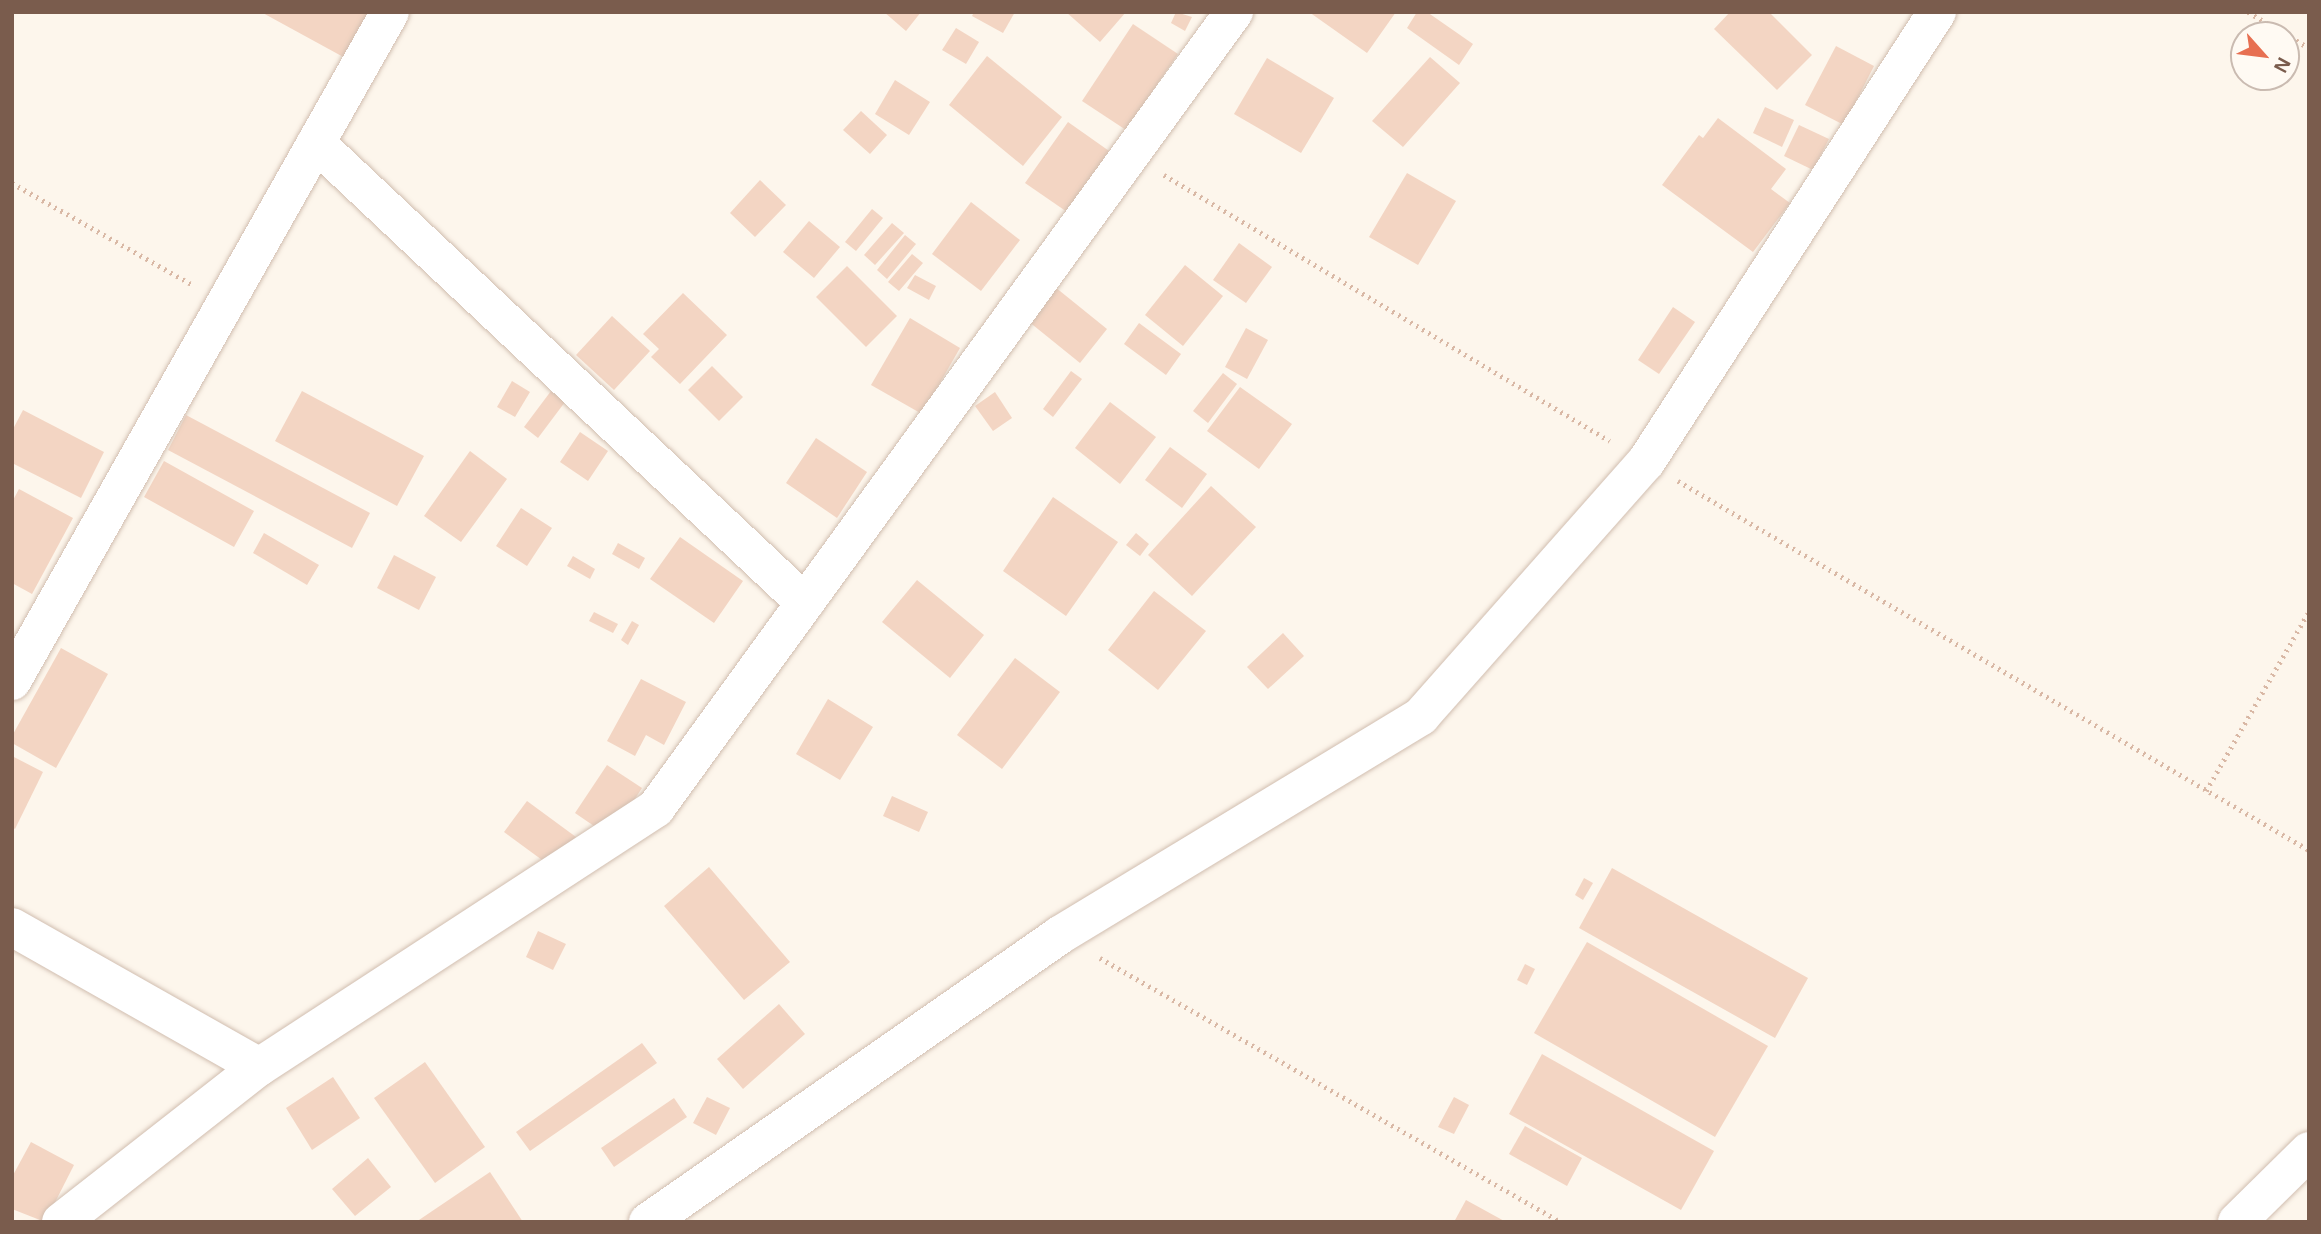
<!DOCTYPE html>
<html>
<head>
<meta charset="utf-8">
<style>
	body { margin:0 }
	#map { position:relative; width:2321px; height:1234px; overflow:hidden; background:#fdf6ec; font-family:Helvetica,sans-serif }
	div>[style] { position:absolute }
	.building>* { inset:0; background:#f3d5c3 }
	.path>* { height:4.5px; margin-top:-2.25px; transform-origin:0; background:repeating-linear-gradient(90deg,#d9b8a5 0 2px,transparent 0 7px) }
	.roads { filter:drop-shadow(0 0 2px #d1beb0) drop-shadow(0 0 2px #d1beb0) }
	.minor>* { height:38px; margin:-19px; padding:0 19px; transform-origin:19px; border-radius:19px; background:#fff }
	span { translate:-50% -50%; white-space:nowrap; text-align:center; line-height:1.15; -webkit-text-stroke:7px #fffaf3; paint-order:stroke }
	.frame { position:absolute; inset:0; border:14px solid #7a5c4d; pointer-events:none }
	.north { position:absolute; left:2230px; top:21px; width:70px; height:70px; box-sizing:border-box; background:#fffaf3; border:2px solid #cabbb1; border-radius:50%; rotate:118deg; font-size:19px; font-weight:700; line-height:28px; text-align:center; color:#7a5c4d }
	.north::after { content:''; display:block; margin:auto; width:24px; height:32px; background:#e76f51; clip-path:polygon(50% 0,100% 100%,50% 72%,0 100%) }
</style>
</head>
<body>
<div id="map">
	<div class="building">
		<div style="clip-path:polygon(261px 12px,372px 12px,347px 59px)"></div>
		<div style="clip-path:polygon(884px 12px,921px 12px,906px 31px)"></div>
		<div style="clip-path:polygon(974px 12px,1015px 12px,1003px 33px,972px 16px)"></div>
		<div style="clip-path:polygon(1066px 12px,1126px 12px,1100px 42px)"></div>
		<div style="clip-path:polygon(1176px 12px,1192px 17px,1185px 31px,1171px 23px)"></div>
		<div style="clip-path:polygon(1309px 12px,1396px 12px,1367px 53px)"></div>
		<div style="clip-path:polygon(1417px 12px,1427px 12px,1473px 44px,1459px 65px,1407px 28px)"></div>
		<div style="clip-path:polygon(1730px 12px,1769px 12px,1812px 55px,1777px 90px,1714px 29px)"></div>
		<div style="clip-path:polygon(1133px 24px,1178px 54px,1126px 130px,1082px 101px)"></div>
		<div style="clip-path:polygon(956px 28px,979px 42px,966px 64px,942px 50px)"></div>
		<div style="clip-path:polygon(1836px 46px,1874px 66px,1844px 125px,1805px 105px)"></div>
		<div style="clip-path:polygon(987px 56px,1062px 117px,1023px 166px,949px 105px)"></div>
		<div style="clip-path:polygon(1430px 57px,1460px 83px,1403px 147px,1372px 121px)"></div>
		<div style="clip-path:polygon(1267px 58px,1334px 98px,1301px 153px,1234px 114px)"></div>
		<div style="clip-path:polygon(895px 80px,930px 102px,909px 135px,875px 114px)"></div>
		<div style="clip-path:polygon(1765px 107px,1794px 120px,1782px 147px,1753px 133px)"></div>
		<div style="clip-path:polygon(861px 111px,887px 135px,870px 154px,843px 130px)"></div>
		<div style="clip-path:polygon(1718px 118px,1786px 169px,1771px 189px,1790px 203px,1753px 252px,1662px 185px,1699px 135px,1703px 138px)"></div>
		<div style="clip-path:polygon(1068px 122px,1112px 153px,1070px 214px,1025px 183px)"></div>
		<div style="clip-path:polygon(1799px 125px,1829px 139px,1813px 170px,1784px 156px)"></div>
		<div style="clip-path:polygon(1407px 173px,1456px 201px,1418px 265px,1369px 237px)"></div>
		<div style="clip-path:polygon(760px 180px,786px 205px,755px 237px,730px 213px)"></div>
		<div style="clip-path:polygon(971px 202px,1020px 240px,981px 291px,932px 254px)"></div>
		<div style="clip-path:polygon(872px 209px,883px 218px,856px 251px,845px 242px)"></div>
		<div style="clip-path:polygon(809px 221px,840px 247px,814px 278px,783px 252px)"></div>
		<div style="clip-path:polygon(892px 223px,904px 233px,875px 265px,864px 255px)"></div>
		<div style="clip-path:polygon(905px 235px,916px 244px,887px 279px,877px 270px)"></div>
		<div style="clip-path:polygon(1239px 243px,1272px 267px,1246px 303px,1213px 280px)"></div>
		<div style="clip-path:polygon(912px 254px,923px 263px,899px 291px,888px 282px)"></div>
		<div style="clip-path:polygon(1185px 265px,1223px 296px,1183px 346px,1145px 315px)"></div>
		<div style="clip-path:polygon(847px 266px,897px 316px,866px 347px,816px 297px)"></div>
		<div style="clip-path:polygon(915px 275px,936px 286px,929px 300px,907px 288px)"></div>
		<div style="clip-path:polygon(1055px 287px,1107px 329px,1080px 363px,1028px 321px)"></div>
		<div style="clip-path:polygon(683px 293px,727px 335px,680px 384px,651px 357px,659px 349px,643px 334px)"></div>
		<div style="clip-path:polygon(1673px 307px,1695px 322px,1659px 374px,1638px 360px)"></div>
		<div style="clip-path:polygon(612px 316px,650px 351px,614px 390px,576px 355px)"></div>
		<div style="clip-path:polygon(910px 318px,960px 348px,922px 414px,871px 385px)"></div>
		<div style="clip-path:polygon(1139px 323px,1181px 354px,1166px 375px,1124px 344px)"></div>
		<div style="clip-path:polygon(1246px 328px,1268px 340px,1247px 379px,1225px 367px)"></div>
		<div style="clip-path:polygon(712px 366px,743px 397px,719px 421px,688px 390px)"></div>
		<div style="clip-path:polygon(1071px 371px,1082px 379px,1053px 417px,1043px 409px)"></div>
		<div style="clip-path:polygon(1223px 373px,1237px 384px,1208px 423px,1193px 411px)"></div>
		<div style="clip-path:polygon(512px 381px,530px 392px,515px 417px,497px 407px)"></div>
		<div style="clip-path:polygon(1240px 387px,1292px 424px,1259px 469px,1207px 431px)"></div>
		<div style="clip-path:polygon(302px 391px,424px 456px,397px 506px,275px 441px)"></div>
		<div style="clip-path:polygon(551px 391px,565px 402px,538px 438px,524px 427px)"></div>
		<div style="clip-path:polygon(995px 392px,1012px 418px,993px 431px,975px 406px)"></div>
		<div style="clip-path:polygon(1110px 402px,1156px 437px,1120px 484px,1075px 448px)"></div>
		<div style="clip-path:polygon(23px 410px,104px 452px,81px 498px,12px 463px,12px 431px)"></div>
		<div style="clip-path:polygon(186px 415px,370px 513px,352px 548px,168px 450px)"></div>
		<div style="clip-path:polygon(580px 432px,608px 451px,588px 481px,560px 462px)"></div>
		<div style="clip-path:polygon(816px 438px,867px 472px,837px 518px,786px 483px)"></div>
		<div style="clip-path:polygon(1170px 447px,1207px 474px,1182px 508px,1145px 480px)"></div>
		<div style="clip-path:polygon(470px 451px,507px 479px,461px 542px,424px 516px)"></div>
		<div style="clip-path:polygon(164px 461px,254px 511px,234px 547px,144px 497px)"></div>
		<div style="clip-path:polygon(1211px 486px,1256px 527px,1192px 596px,1148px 555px)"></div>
		<div style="clip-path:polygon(19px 489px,73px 518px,32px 594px,12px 583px,12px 502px)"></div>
		<div style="clip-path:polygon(1053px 497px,1118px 542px,1066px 616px,1003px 571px)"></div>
		<div style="clip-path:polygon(521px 508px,552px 528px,527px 566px,496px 546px)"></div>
		<div style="clip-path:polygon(264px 533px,319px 565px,307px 585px,253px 553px)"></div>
		<div style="clip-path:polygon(1136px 533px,1149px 544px,1140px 556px,1126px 545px)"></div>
		<div style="clip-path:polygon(680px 537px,743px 581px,714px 623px,650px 579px)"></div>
		<div style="clip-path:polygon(618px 543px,645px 558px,639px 569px,612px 554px)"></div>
		<div style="clip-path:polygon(394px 555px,436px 577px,419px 610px,377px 588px)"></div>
		<div style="clip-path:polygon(573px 556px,595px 569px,590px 579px,567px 566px)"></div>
		<div style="clip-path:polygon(917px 580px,984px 635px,950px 678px,882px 622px)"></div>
		<div style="clip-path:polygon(1154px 591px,1206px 631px,1158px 690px,1108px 650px)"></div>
		<div style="clip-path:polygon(594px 612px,618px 624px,613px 633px,589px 621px)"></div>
		<div style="clip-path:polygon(632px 621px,639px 625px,628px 645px,621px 640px)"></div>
		<div style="clip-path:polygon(1283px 633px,1304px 656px,1268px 689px,1247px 667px)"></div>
		<div style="clip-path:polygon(61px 648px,108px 674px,56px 768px,12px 743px,12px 736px)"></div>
		<div style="clip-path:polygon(1015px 658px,1060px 692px,1002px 769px,957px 735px)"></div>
		<div style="clip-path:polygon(641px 679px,686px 702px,664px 745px,646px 735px,635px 756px,607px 741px)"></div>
		<div style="clip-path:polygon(828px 699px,873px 727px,840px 780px,796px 754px)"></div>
		<div style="clip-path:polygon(12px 756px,43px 772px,15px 829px,12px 827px)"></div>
		<div style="clip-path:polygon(607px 765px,642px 788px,610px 837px,575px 813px)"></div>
		<div style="clip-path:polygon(892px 796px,928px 812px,919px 832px,883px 816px)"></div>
		<div style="clip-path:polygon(527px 801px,576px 837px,553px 868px,504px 832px)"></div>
		<div style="clip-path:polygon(709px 867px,790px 962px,744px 1000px,664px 906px)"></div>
		<div style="clip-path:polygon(1612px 868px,1808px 978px,1775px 1038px,1579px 928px)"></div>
		<div style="clip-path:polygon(1584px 878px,1593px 883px,1583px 900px,1575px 895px)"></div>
		<div style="clip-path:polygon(538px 931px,566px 944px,553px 970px,526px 957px)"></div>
		<div style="clip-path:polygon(1587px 942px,1768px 1046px,1715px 1137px,1534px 1033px)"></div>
		<div style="clip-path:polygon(1525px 964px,1535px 969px,1527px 985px,1517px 980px)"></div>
		<div style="clip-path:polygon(779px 1004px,805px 1034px,743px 1089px,717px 1059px)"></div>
		<div style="clip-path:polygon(642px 1043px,657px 1063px,530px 1151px,516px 1132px)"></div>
		<div style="clip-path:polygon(1542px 1054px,1714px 1151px,1681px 1210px,1509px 1114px)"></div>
		<div style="clip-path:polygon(425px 1062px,485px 1147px,435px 1183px,374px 1098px)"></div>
		<div style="clip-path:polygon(333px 1077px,360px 1118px,312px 1150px,286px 1108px)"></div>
		<div style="clip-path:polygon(707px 1097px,730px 1108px,716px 1135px,693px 1123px)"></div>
		<div style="clip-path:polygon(1454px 1097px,1469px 1105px,1454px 1134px,1438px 1127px)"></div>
		<div style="clip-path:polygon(674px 1098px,687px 1117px,614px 1167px,601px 1148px)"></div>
		<div style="clip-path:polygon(1525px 1126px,1582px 1158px,1567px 1186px,1509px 1154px)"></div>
		<div style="clip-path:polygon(31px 1142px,74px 1165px,45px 1222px,12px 1209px,12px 1177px)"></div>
		<div style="clip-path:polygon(368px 1158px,391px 1187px,355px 1216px,332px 1189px)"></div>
		<div style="clip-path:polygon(490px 1172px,523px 1222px,416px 1222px)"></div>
		<div style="clip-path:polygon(1466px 1200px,1506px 1222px,1454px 1222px)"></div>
	</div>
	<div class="path">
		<div style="left:2248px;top:12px;width:71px;rotate:30.5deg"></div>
		<div style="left:1164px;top:175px;width:519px;rotate:30.81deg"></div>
		<div style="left:12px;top:183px;width:206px;rotate:29.4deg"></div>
		<div style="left:1678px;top:481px;width:731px;rotate:30.32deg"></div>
		<div style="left:2206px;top:791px;width:207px;rotate:-60.2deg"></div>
		<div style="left:1100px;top:958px;width:531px;rotate:29.8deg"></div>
	</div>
	<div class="roads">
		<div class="minor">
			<div style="left:316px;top:143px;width:671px;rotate:43.25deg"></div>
			<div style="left:12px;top:681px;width:768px;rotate:-60.53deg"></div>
			<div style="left:12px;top:927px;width:284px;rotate:29.5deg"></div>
			<div style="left:61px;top:1222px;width:251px;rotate:-38.1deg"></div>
			<div style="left:259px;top:1067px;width:474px;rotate:-33.1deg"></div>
			<div style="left:656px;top:808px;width:984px;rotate:-54.02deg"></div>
			<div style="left:648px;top:1222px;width:502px;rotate:-34.86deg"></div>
			<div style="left:1060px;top:935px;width:422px;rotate:-31.2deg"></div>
			<div style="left:1421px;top:716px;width:339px;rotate:-48.5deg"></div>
			<div style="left:1646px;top:462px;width:536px;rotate:-57.11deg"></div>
			<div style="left:2237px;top:1222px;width:101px;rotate:-44.6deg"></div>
		</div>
	</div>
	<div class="frame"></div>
	<div class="north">N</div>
</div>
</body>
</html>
